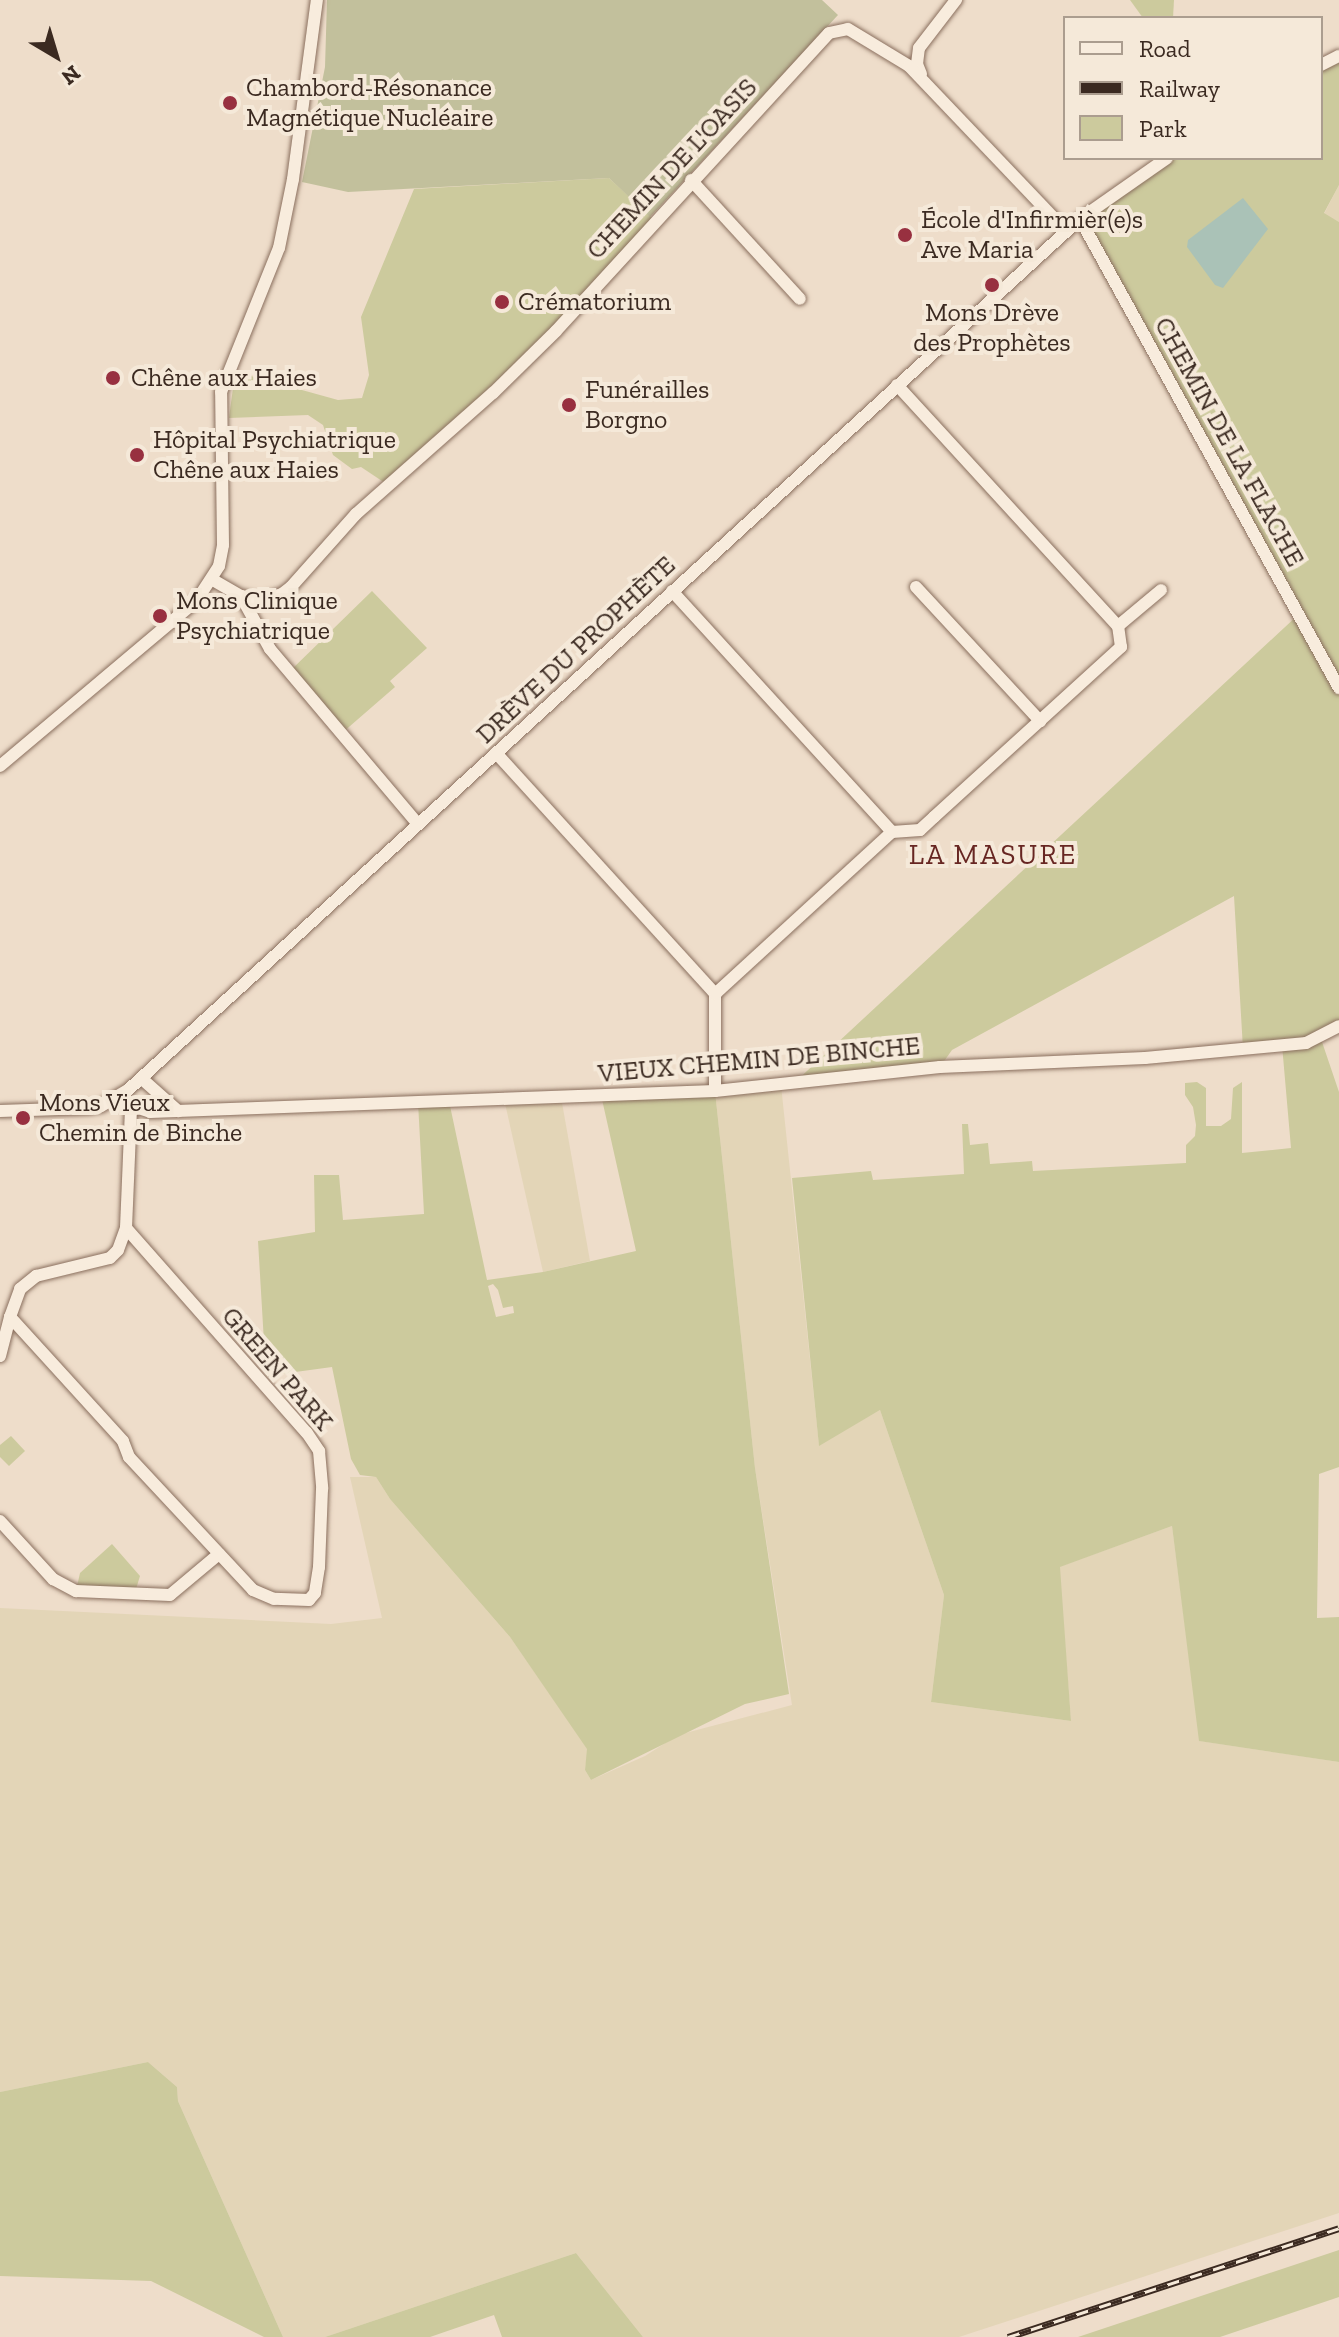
<!DOCTYPE html>
<html>
<head>
<meta charset="utf-8">
<style>
	body { margin:0 }
	#map { position:relative; width:1339px; height:2337px; overflow:hidden; background:#eeddca; font-family:"Zilla Slab",serif }
	div>[style] { position:absolute }
	.farmland>* { inset:0; background:#e3d5b7 }
	.green>* { inset:0; background:#ccca9d }
	.cemetery>* { inset:0; background:#c2c09c }
	.water>* { inset:0; background:#aac2b7 }
	.roads { filter:drop-shadow(0 0 2px #8a6f5e) drop-shadow(0 0 2px #8a6f5e) }
	.street>* { height:12px; margin:-6px; padding:0 6px; transform-origin:6px; border-radius:6px; background:#f8ecdd }
	.rail>* { height:7px; margin-top:-3.5px; transform-origin:0; background:repeating-linear-gradient(90deg,#f5e9d9 0 12px,#3b2a21 0 24px); box-sizing:border-box; border-block:2px solid #3b2a21 }
	.dots>* { width:22px; height:22px; translate:-50% -50%; box-sizing:border-box; border:4px solid #f5e9d9; border-radius:50% }
	span { translate:-50% -50%; white-space:nowrap; text-align:center; line-height:1.15; -webkit-text-stroke:8px #f5e9d9; paint-order:stroke }
	.poi-label { font-size:26px; color:#3b2a21 }
	.left { translate:0 -50%; text-align:left }
	.street-label { font-size:26px; color:#3b2a21 }
	.neighbourhood-label { font-size:28px; color:#672622; letter-spacing:2px }
	.legend { position:absolute; left:1063px; top:16px; width:260px; height:144px; box-sizing:border-box; background:#f5e9d9; border:2px solid #ab9d8f; margin:0; padding:10px 14px; list-style:none; font-size:24px; color:#3b2a21 }
	.legend li { display:flex; align-items:center; gap:16px; height:40px }
	.legend b { width:40px; border:2px solid #ab9d8f }
	.north { position:absolute; left:16px; top:16px; width:80px; height:80px; -webkit-text-stroke:6px #f5e9d9; paint-order:stroke; rotate:142deg; font-size:22px; font-weight:700; line-height:32px; text-align:center; color:#3b2a21 }
	.north::after { content:''; display:block; margin:auto; width:28px; height:36px; background:#3b2a21; clip-path:polygon(50% 0,100% 100%,50% 72%,0 100%) }
</style>
</head>
<body>
<div id="map">
	<div class="farmland">
		<div style="clip-path:polygon(1339px 185px,1339px 222px,1324px 214px)"></div>
		<div style="clip-path:polygon(781px 1085px,819px 1445px,880px 1410px,944px 1595px,931px 1702px,1071px 1721px,1059px 1567px,1172px 1526px,1200px 1741px,1339px 1762px,1339px 2213px,959px 2337px,643px 2337px,576px 2253px,325px 2337px,283px 2337px,178px 2101px,177px 2087px,148px 2062px,0 2092px,0 1608px,331px 1624px,382px 1618px,350px 1477px,376px 1477px,390px 1499px,510px 1637px,588px 1749px,585px 1770px,591px 1780px,645px 1756px,678px 1735px,792px 1705px,755px 1468px,715px 1091px)"></div>
		<div style="clip-path:polygon(561px 1097px,590px 1261px,543px 1272px,504px 1099px)"></div>
	</div>
	<div class="green">
		<div style="clip-path:polygon(1130px 0,1174px 0,1173px 18px,1143px 18px)"></div>
		<div style="clip-path:polygon(1339px 56px,1339px 185px,1324px 213px,1339px 222px,1339px 1026px,1321px 1039px,1339px 1092px,1339px 1467px,1319px 1474px,1317px 1618px,1339px 1617px,1339px 1762px,1199px 1741px,1172px 1526px,1060px 1567px,1071px 1721px,931px 1702px,944px 1595px,880px 1410px,819px 1446px,792px 1178px,871px 1171px,873px 1180px,964px 1174px,962px 1124px,968px 1124px,970px 1145px,988px 1143px,990px 1164px,1032px 1161px,1033px 1171px,1186px 1163px,1186px 1145px,1195px 1136px,1196px 1125px,1193px 1107px,1185px 1095px,1185px 1083px,1197px 1082px,1206px 1088px,1206px 1126px,1221px 1126px,1231px 1119px,1233px 1088px,1242px 1082px,1242px 1153px,1291px 1148px,1282px 1045px,1243px 1049px,1234px 896px,952px 1050px,940px 1067px,793px 1084px,1299px 614px,1080px 219px,1167px 158px,1321px 158px,1321px 65px)"></div>
		<div style="clip-path:polygon(609px 178px,654px 220px,556px 331px,388px 485px,361px 467px,352px 469px,333px 455px,323px 425px,308px 415px,229px 418px,233px 388px,240px 373px,338px 400px,362px 398px,369px 375px,361px 317px,414px 189px)"></div>
		<div style="clip-path:polygon(372px 591px,427px 648px,390px 681px,395px 687px,342px 733px,289px 672px)"></div>
		<div style="clip-path:polygon(evenodd,715px 1091px,755px 1468px,789px 1694px,745px 1704px,591px 1780px,585px 1770px,587px 1749px,510px 1637px,390px 1499px,376px 1477px,360px 1475px,351px 1459px,332px 1367px,266px 1376px,258px 1241px,315px 1232px,314px 1175px,339px 1175px,343px 1220px,424px 1214px,418px 1102px,449px 1101px,487px 1280px,543px 1272px,636px 1251px,601px 1095px,715px 1091px,493px 1284px,498px 1290px,503px 1308px,513px 1306px,514px 1313px,496px 1317px,488px 1286px,493px 1284px)"></div>
		<div style="clip-path:polygon(11px 1436px,25px 1451px,9px 1466px,0 1457px,0 1445px)"></div>
		<div style="clip-path:polygon(112px 1544px,140px 1576px,136px 1589px,76px 1591px,80px 1573px)"></div>
		<div style="clip-path:polygon(148px 2062px,177px 2087px,178px 2101px,283px 2337px,264px 2337px,151px 2281px,0 2276px,0 2092px)"></div>
		<div style="clip-path:polygon(1339px 2250px,1339px 2297px,1220px 2337px,1078px 2337px)"></div>
		<div style="clip-path:polygon(576px 2253px,643px 2337px,502px 2337px,494px 2315px,430px 2337px,325px 2337px)"></div>
	</div>
	<div class="cemetery">
		<div style="clip-path:polygon(327px 0,822px 0,838px 15px,650px 217px,609px 178px,348px 192px,302px 182px,325px 67px)"></div>
	</div>
	<div class="water">
		<div style="clip-path:polygon(1243px 198px,1268px 229px,1223px 288px,1215px 285px,1187px 247px,1188px 240px)"></div>
	</div>
	<div class="roads">
		<div class="street">
			<div style="left:1321px;top:65px;width:20px;rotate:-27deg"></div>
			<div style="left:921px;top:74px;width:11px;rotate:-112deg"></div>
			<div style="left:917px;top:64px;width:16px;rotate:-83deg"></div>
			<div style="left:919px;top:48px;width:61px;rotate:-52.4deg"></div>
			<div style="left:691px;top:180px;width:161px;rotate:47.5deg"></div>
			<div style="left:1080px;top:219px;width:536px;rotate:61.09deg"></div>
			<div style="left:897px;top:385px;width:327px;rotate:47.5deg"></div>
			<div style="left:213px;top:580px;width:32px;rotate:30deg"></div>
			<div style="left:241px;top:596px;width:60px;rotate:61.3deg"></div>
			<div style="left:270px;top:649px;width:229px;rotate:49.8deg"></div>
			<div style="left:916px;top:587px;width:183px;rotate:47.2deg"></div>
			<div style="left:672px;top:591px;width:326px;rotate:47.6deg"></div>
			<div style="left:241px;top:596px;width:20px;rotate:11deg"></div>
			<div style="left:261px;top:600px;width:22px;rotate:-16deg"></div>
			<div style="left:282px;top:594px;width:11px;rotate:-38deg"></div>
			<div style="left:291px;top:587px;width:98px;rotate:-48.3deg"></div>
			<div style="left:356px;top:514px;width:183px;rotate:-41.5deg"></div>
			<div style="left:493px;top:393px;width:88px;rotate:-44.5deg"></div>
			<div style="left:556px;top:331px;width:404px;rotate:-47.5deg"></div>
			<div style="left:829px;top:33px;width:19px;rotate:-12deg"></div>
			<div style="left:848px;top:29px;width:71px;rotate:31.2deg"></div>
			<div style="left:909px;top:66px;width:228px;rotate:46.4deg"></div>
			<div style="left:496px;top:753px;width:326px;rotate:47.7deg"></div>
			<div style="left:715px;top:994px;width:97px;rotate:90deg"></div>
			<div style="left:0;top:766px;width:258px;rotate:-40.1deg"></div>
			<div style="left:197px;top:600px;width:40px;rotate:-57.1deg"></div>
			<div style="left:219px;top:566px;width:21px;rotate:-79deg"></div>
			<div style="left:223px;top:545px;width:153px;rotate:-90.7deg"></div>
			<div style="left:221px;top:392px;width:155px;rotate:-68.1deg"></div>
			<div style="left:279px;top:248px;width:70px;rotate:-78.5deg"></div>
			<div style="left:293px;top:179px;width:181px;rotate:-82.4deg"></div>
			<div style="left:892px;top:832px;width:28px;rotate:-4deg"></div>
			<div style="left:920px;top:830px;width:19px;rotate:-43deg"></div>
			<div style="left:934px;top:817px;width:253px;rotate:-42.3deg"></div>
			<div style="left:1121px;top:647px;width:21px;rotate:-98deg"></div>
			<div style="left:1118px;top:626px;width:56px;rotate:-39.9deg"></div>
			<div style="left:715px;top:994px;width:240px;rotate:-42.5deg"></div>
			<div style="left:141px;top:1078px;width:50px;rotate:41.7deg"></div>
			<div style="left:114px;top:1100px;width:38px;rotate:18deg"></div>
			<div style="left:150px;top:1112px;width:565px;rotate:-2.13deg"></div>
			<div style="left:715px;top:1091px;width:226px;rotate:-6.1deg"></div>
			<div style="left:940px;top:1067px;width:205px;rotate:-2.5deg"></div>
			<div style="left:1145px;top:1058px;width:162px;rotate:-5.3deg"></div>
			<div style="left:1306px;top:1043px;width:37px;rotate:-27deg"></div>
			<div style="left:0;top:1111px;width:88px;rotate:-2deg"></div>
			<div style="left:88px;top:1108px;width:13px;rotate:-9deg"></div>
			<div style="left:101px;top:1106px;width:31px;rotate:-31deg"></div>
			<div style="left:128px;top:1090px;width:1290px;rotate:-42.46deg"></div>
			<div style="left:1080px;top:219px;width:106px;rotate:-35deg"></div>
			<div style="left:126px;top:1228px;width:273px;rotate:48.6deg"></div>
			<div style="left:307px;top:1433px;width:22px;rotate:56deg"></div>
			<div style="left:319px;top:1451px;width:38px;rotate:85deg"></div>
			<div style="left:322px;top:1489px;width:78px;rotate:92.2deg"></div>
			<div style="left:319px;top:1567px;width:26px;rotate:99deg"></div>
			<div style="left:315px;top:1593px;width:9px;rotate:131deg"></div>
			<div style="left:309px;top:1600px;width:35px;rotate:-178deg"></div>
			<div style="left:274px;top:1599px;width:23px;rotate:-157deg"></div>
			<div style="left:253px;top:1590px;width:182px;rotate:-133deg"></div>
			<div style="left:129px;top:1457px;width:17px;rotate:-111deg"></div>
			<div style="left:123px;top:1441px;width:168px;rotate:-132.3deg"></div>
			<div style="left:10px;top:1317px;width:30px;rotate:-70deg"></div>
			<div style="left:20px;top:1289px;width:21px;rotate:-39deg"></div>
			<div style="left:36px;top:1276px;width:76px;rotate:-13.7deg"></div>
			<div style="left:110px;top:1258px;width:11px;rotate:-45deg"></div>
			<div style="left:118px;top:1250px;width:23px;rotate:-70deg"></div>
			<div style="left:126px;top:1228px;width:121px;rotate:-87.6deg"></div>
			<div style="left:0;top:1356px;width:40px;rotate:-75.6deg"></div>
			<div style="left:0;top:1521px;width:79px;rotate:47.6deg"></div>
			<div style="left:53px;top:1579px;width:26px;rotate:28deg"></div>
			<div style="left:76px;top:1591px;width:94px;rotate:2.4deg"></div>
			<div style="left:170px;top:1595px;width:64px;rotate:-39.9deg"></div>
		</div>
	</div>
	<div class="rail">
		<div style="left:1008px;top:2337px;width:348px;rotate:-18.2deg"></div>
	</div>
	<div class="dots">
		<div style="left:230px;top:103px;background:#983040"></div>
		<div style="left:905px;top:235px;background:#983040"></div>
		<div style="left:992px;top:285px;background:#983040"></div>
		<div style="left:502px;top:302px;background:#983040"></div>
		<div style="left:113px;top:378px;background:#983040"></div>
		<div style="left:569px;top:405px;background:#983040"></div>
		<div style="left:137px;top:455px;background:#983040"></div>
		<div style="left:160px;top:616px;background:#983040"></div>
		<div style="left:23px;top:1118px;background:#983040"></div>
	</div>
	<div class="poi-label">
		<span class="left" style="left:246px;top:103px">Chambord-Résonance<br>Magnétique Nucléaire</span>
		<span class="left" style="left:921px;top:235px">École d'Infirmièr(e)s<br>Ave Maria</span>
		<span class="left" style="left:518px;top:302px">Crématorium</span>
		<span style="left:992px;top:328px">Mons Drève<br>des Prophètes</span>
		<span class="left" style="left:131px;top:378px">Chêne aux Haies</span>
		<span class="left" style="left:585px;top:405px">Funérailles<br>Borgno</span>
		<span class="left" style="left:153px;top:455px">Hôpital Psychiatrique<br>Chêne aux Haies</span>
		<span class="left" style="left:176px;top:616px">Mons Clinique<br>Psychiatrique</span>
		<span class="left" style="left:39px;top:1118px">Mons Vieux<br>Chemin de Binche</span>
	</div>
	<div class="street-label">
		<span style="left:672px;top:169px;rotate:-47deg">CHEMIN DE L'OASIS</span>
		<span style="left:1229px;top:442px;rotate:61deg">CHEMIN DE LA FLACHE</span>
		<span style="left:576px;top:650px;rotate:-43deg">DRÈVE DU PROPHÈTE</span>
		<span style="left:759px;top:1060px;rotate:-5deg">VIEUX CHEMIN DE BINCHE</span>
		<span style="left:277px;top:1369px;rotate:49deg">GREEN PARK</span>
	</div>
	<div class="neighbourhood-label">
		<span style="left:993px;top:855px">LA MASURE</span>
	</div>
	<ul class="legend">
	<li><b style="height:10px;background:#f8ecdd"></b>Road</li>
	<li><b style="height:10px;background:#3b2a21"></b>Railway</li>
	<li><b style="height:22px;background:#ccca9d"></b>Park</li>
	</ul>
	<div class="north">N</div>
</div>
</body>
</html>
